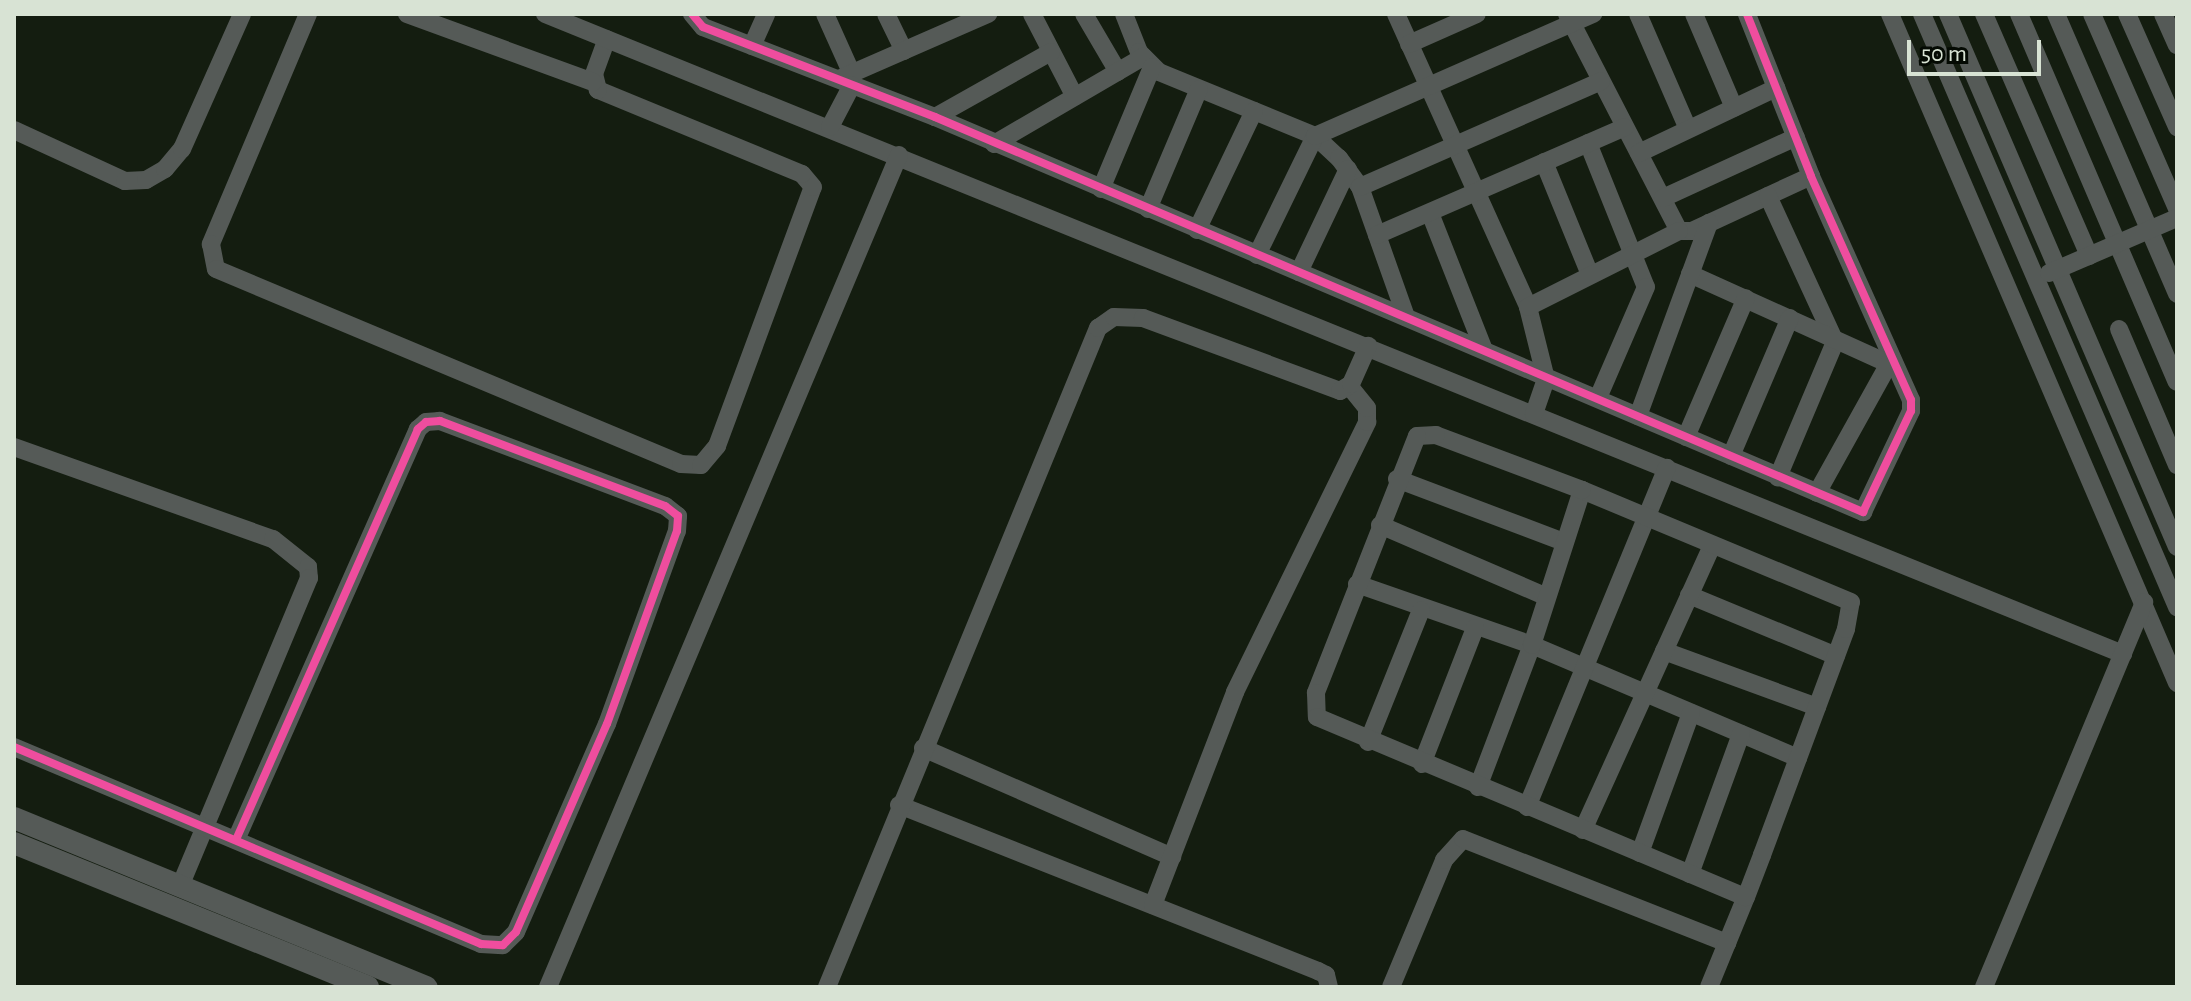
<!DOCTYPE html>
<html>
<head>
<meta charset="utf-8">
<style>
	body { margin:0 }
	#map { position:relative; width:2191px; height:1001px; overflow:hidden; background:#141d10; font-family:"Alegreya Sans",sans-serif }
	div>[style] { position:absolute }
	.minor>* { height:18px; margin:-9px; padding:0 9px; transform-origin:9px; border-radius:9px; background:#555a57 }
	.tertiary>* { height:22px; margin:-11px; padding:0 11px; transform-origin:11px; border-radius:11px; background:#555a57 }
	.cycleway>* { height:8px; margin:-4px; padding:0 4px; transform-origin:4px; border-radius:4px; background:#ef4d9e }
	span { translate:-50% -50%; white-space:nowrap; text-align:center; line-height:1.15; -webkit-text-stroke:8px #040a03; paint-order:stroke }
	.frame { position:absolute; inset:0; border:16px solid #d8e3d4; pointer-events:none }
	.scale { position:absolute; left:1907px; top:40px; width:134px; height:36px; box-sizing:border-box; border:4px solid #d8e3d4; border-top:0; padding-left:10px; font-size:24px; line-height:28px; white-space:nowrap; color:#d8e3d4; -webkit-text-stroke:6px #040a03; paint-order:stroke }
</style>
</head>
<body>
<div id="map">
	<div class="minor">
		<div style="left:308px;top:14px;width:250px;rotate:112.9deg"></div>
		<div style="left:211px;top:244px;width:25px;rotate:79deg"></div>
		<div style="left:216px;top:269px;width:504px;rotate:22.75deg"></div>
		<div style="left:681px;top:464px;width:20px;rotate:3deg"></div>
		<div style="left:701px;top:465px;width:25px;rotate:-50deg"></div>
		<div style="left:717px;top:446px;width:276px;rotate:-69.7deg"></div>
		<div style="left:813px;top:187px;width:17px;rotate:-130deg"></div>
		<div style="left:802px;top:174px;width:221px;rotate:-157.6deg"></div>
		<div style="left:598px;top:90px;width:16px;rotate:-104deg"></div>
		<div style="left:594px;top:74px;width:37px;rotate:-70deg"></div>
		<div style="left:407px;top:14px;width:198px;rotate:20.1deg"></div>
		<div style="left:545px;top:14px;width:1703px;rotate:22.08deg"></div>
		<div style="left:692px;top:14px;width:17px;rotate:50deg"></div>
		<div style="left:703px;top:27px;width:249px;rotate:21.2deg"></div>
		<div style="left:935px;top:117px;width:1009px;rotate:23.06deg"></div>
		<div style="left:1863px;top:512px;width:112px;rotate:-64.6deg"></div>
		<div style="left:1911px;top:411px;width:11px;rotate:-90deg"></div>
		<div style="left:1911px;top:400px;width:245px;rotate:-114.1deg"></div>
		<div style="left:1811px;top:176px;width:174px;rotate:-111.6deg"></div>
		<div style="left:825px;top:14px;width:66px;rotate:65.8deg"></div>
		<div style="left:886px;top:14px;width:41px;rotate:64.1deg"></div>
		<div style="left:1032px;top:14px;width:93px;rotate:62.6deg"></div>
		<div style="left:1084px;top:14px;width:67px;rotate:59.6deg"></div>
		<div style="left:1124px;top:14px;width:41px;rotate:68.5deg"></div>
		<div style="left:1139px;top:52px;width:28px;rotate:45deg"></div>
		<div style="left:1159px;top:72px;width:169px;rotate:22.3deg"></div>
		<div style="left:1315px;top:136px;width:33px;rotate:43deg"></div>
		<div style="left:1339px;top:158px;width:36px;rotate:54deg"></div>
		<div style="left:1360px;top:187px;width:138px;rotate:70.5deg"></div>
		<div style="left:1396px;top:14px;width:321px;rotate:65.7deg"></div>
		<div style="left:1528px;top:307px;width:74px;rotate:76deg"></div>
		<div style="left:1546px;top:379px;width:37px;rotate:109deg"></div>
		<div style="left:1567px;top:14px;width:244px;rotate:62.7deg"></div>
		<div style="left:1679px;top:231px;width:13px"></div>
		<div style="left:1692px;top:231px;width:131px;rotate:-24.8deg"></div>
		<div style="left:1638px;top:14px;width:125px;rotate:66.5deg"></div>
		<div style="left:1694px;top:14px;width:102px;rotate:66.9deg"></div>
		<div style="left:1890px;top:14px;width:728px;rotate:66.78deg"></div>
		<div style="left:1922px;top:14px;width:646px;rotate:66.73deg"></div>
		<div style="left:1948px;top:14px;width:580px;rotate:66.75deg"></div>
		<div style="left:1984px;top:14px;width:264px;rotate:66.5deg"></div>
		<div style="left:2019px;top:14px;width:400px;rotate:66.8deg"></div>
		<div style="left:2056px;top:14px;width:305px;rotate:66.6deg"></div>
		<div style="left:2092px;top:14px;width:213px;rotate:66.4deg"></div>
		<div style="left:2127px;top:14px;width:124px;rotate:66.1deg"></div>
		<div style="left:2163px;top:14px;width:34px;rotate:66deg"></div>
		<div style="left:1409px;top:44px;width:74px;rotate:-23.8deg"></div>
		<div style="left:752px;top:46px;width:35px;rotate:-66deg"></div>
		<div style="left:839px;top:79px;width:163px;rotate:-23.6deg"></div>
		<div style="left:935px;top:117px;width:133px;rotate:-29.3deg"></div>
		<div style="left:830px;top:127px;width:47px;rotate:-62.4deg"></div>
		<div style="left:14px;top:130px;width:122px;rotate:24.7deg"></div>
		<div style="left:125px;top:181px;width:21px;rotate:-3deg"></div>
		<div style="left:146px;top:180px;width:22px;rotate:-30deg"></div>
		<div style="left:165px;top:169px;width:26px;rotate:-50deg"></div>
		<div style="left:182px;top:149px;width:148px;rotate:-66deg"></div>
		<div style="left:1588px;top:143px;width:155px;rotate:68.1deg"></div>
		<div style="left:1646px;top:287px;width:121px;rotate:113.4deg"></div>
		<div style="left:994px;top:144px;width:173px;rotate:-30.3deg"></div>
		<div style="left:1639px;top:153px;width:152px;rotate:-25.4deg"></div>
		<div style="left:1544px;top:162px;width:122px;rotate:67.8deg"></div>
		<div style="left:1360px;top:187px;width:263px;rotate:-23.7deg"></div>
		<div style="left:1101px;top:189px;width:132px;rotate:-67.3deg"></div>
		<div style="left:1768px;top:196px;width:161px;rotate:65.3deg"></div>
		<div style="left:1835px;top:342px;width:147px;rotate:112.9deg"></div>
		<div style="left:1663px;top:198px;width:146px;rotate:-24.6deg"></div>
		<div style="left:1148px;top:209px;width:130px;rotate:-67deg"></div>
		<div style="left:1430px;top:213px;width:147px;rotate:68.5deg"></div>
		<div style="left:1197px;top:230px;width:132px;rotate:-64.4deg"></div>
		<div style="left:1377px;top:235px;width:270px;rotate:-23.5deg"></div>
		<div style="left:1257px;top:255px;width:132px;rotate:-64deg"></div>
		<div style="left:1315px;top:136px;width:304px;rotate:-23.7deg"></div>
		<div style="left:1299px;top:272px;width:114px;rotate:-64.6deg"></div>
		<div style="left:2049px;top:273px;width:139px;rotate:-23.3deg"></div>
		<div style="left:1690px;top:274px;width:218px;rotate:24.3deg"></div>
		<div style="left:1528px;top:307px;width:169px;rotate:-26.7deg"></div>
		<div style="left:2119px;top:329px;width:148px;rotate:66.9deg"></div>
		<div style="left:1638px;top:416px;width:206px;rotate:-69.8deg"></div>
		<div style="left:1686px;top:437px;width:151px;rotate:-66.7deg"></div>
		<div style="left:14px;top:447px;width:275px;rotate:19.6deg"></div>
		<div style="left:273px;top:539px;width:45px;rotate:38.7deg"></div>
		<div style="left:308px;top:567px;width:11px;rotate:85deg"></div>
		<div style="left:309px;top:578px;width:334px;rotate:112.7deg"></div>
		<div style="left:1731px;top:456px;width:150px;rotate:-66.9deg"></div>
		<div style="left:1397px;top:479px;width:178px;rotate:20.7deg"></div>
		<div style="left:1817px;top:493px;width:154px;rotate:-60.9deg"></div>
		<div style="left:1380px;top:525px;width:180px;rotate:23.3deg"></div>
		<div style="left:1357px;top:584px;width:185px;rotate:19.2deg"></div>
		<div style="left:1532px;top:645px;width:289px;rotate:23deg"></div>
		<div style="left:1689px;top:595px;width:159px;rotate:22.5deg"></div>
		<div style="left:1664px;top:651px;width:163px;rotate:20.1deg"></div>
		<div style="left:1368px;top:742px;width:142px;rotate:-68.1deg"></div>
		<div style="left:14px;top:747px;width:507px;rotate:22.87deg"></div>
		<div style="left:481px;top:944px;width:22px;rotate:3deg"></div>
		<div style="left:503px;top:945px;width:18px;rotate:-45deg"></div>
		<div style="left:516px;top:932px;width:227px;rotate:-66.4deg"></div>
		<div style="left:607px;top:724px;width:205px;rotate:-70.1deg"></div>
		<div style="left:677px;top:531px;width:15px;rotate:-86deg"></div>
		<div style="left:678px;top:516px;width:16px;rotate:-142deg"></div>
		<div style="left:665px;top:506px;width:241px;rotate:-159.3deg"></div>
		<div style="left:440px;top:421px;width:14px;rotate:176deg"></div>
		<div style="left:426px;top:422px;width:11px;rotate:139deg"></div>
		<div style="left:418px;top:429px;width:449px;rotate:113.9deg"></div>
		<div style="left:923px;top:748px;width:272px;rotate:23.6deg"></div>
		<div style="left:1422px;top:764px;width:146px;rotate:-68.7deg"></div>
		<div style="left:1478px;top:787px;width:152px;rotate:-69.2deg"></div>
		<div style="left:1532px;top:645px;width:163px;rotate:-72.1deg"></div>
		<div style="left:899px;top:805px;width:451px;rotate:21.6deg"></div>
		<div style="left:1318px;top:971px;width:9px;rotate:27deg"></div>
		<div style="left:1326px;top:975px;width:12px;rotate:76deg"></div>
		<div style="left:1527px;top:807px;width:367px;rotate:-67.6deg"></div>
		<div style="left:1583px;top:830px;width:313px;rotate:-65.6deg"></div>
		<div style="left:1640px;top:853px;width:149px;rotate:-70deg"></div>
		<div style="left:1690px;top:874px;width:149px;rotate:-70deg"></div>
		<div style="left:1153px;top:905px;width:228px;rotate:-68.9deg"></div>
		<div style="left:1235px;top:692px;width:301px;rotate:-63.9deg"></div>
		<div style="left:1367px;top:422px;width:14px;rotate:-90deg"></div>
		<div style="left:1367px;top:408px;width:28px;rotate:-129deg"></div>
		<div style="left:548px;top:987px;width:903px;rotate:-67.13deg"></div>
		<div style="left:827px;top:987px;width:713px;rotate:-67.65deg"></div>
		<div style="left:1098px;top:328px;width:19px;rotate:-35deg"></div>
		<div style="left:1114px;top:317px;width:29px;rotate:2deg"></div>
		<div style="left:1143px;top:318px;width:210px;rotate:20.3deg"></div>
		<div style="left:1340px;top:391px;width:13px;rotate:-32deg"></div>
		<div style="left:1351px;top:384px;width:42px;rotate:-65.9deg"></div>
		<div style="left:1391px;top:987px;width:138px;rotate:-67.3deg"></div>
		<div style="left:1444px;top:860px;width:28px;rotate:-48deg"></div>
		<div style="left:1463px;top:839px;width:284px;rotate:21.5deg"></div>
		<div style="left:1709px;top:987px;width:97px;rotate:-67.7deg"></div>
		<div style="left:1746px;top:897px;width:45px;rotate:-69.1deg"></div>
		<div style="left:1762px;top:855px;width:241px;rotate:-69.6deg"></div>
		<div style="left:1846px;top:629px;width:27px;rotate:-80deg"></div>
		<div style="left:1851px;top:602px;width:291px;rotate:-157.4deg"></div>
		<div style="left:1582px;top:490px;width:156px;rotate:-159.4deg"></div>
		<div style="left:1436px;top:435px;width:19px;rotate:177deg"></div>
		<div style="left:1417px;top:436px;width:276px;rotate:111.5deg"></div>
		<div style="left:1316px;top:693px;width:24px;rotate:88deg"></div>
		<div style="left:1317px;top:717px;width:465px;rotate:22.8deg"></div>
		<div style="left:1984px;top:987px;width:417px;rotate:-67.4deg"></div>
	</div>
	<div class="tertiary">
		<div style="left:14px;top:818px;width:446px;rotate:22.3deg"></div>
		<div style="left:14px;top:843px;width:382px;rotate:22.1deg"></div>
	</div>
	<div class="cycleway">
		<div style="left:692px;top:14px;width:17px;rotate:50deg"></div>
		<div style="left:703px;top:27px;width:249px;rotate:21.2deg"></div>
		<div style="left:935px;top:117px;width:1009px;rotate:23.06deg"></div>
		<div style="left:1863px;top:512px;width:112px;rotate:-64.6deg"></div>
		<div style="left:1911px;top:411px;width:11px;rotate:-90deg"></div>
		<div style="left:1911px;top:400px;width:245px;rotate:-114.1deg"></div>
		<div style="left:1811px;top:176px;width:174px;rotate:-111.6deg"></div>
		<div style="left:14px;top:747px;width:507px;rotate:22.87deg"></div>
		<div style="left:481px;top:944px;width:22px;rotate:3deg"></div>
		<div style="left:503px;top:945px;width:18px;rotate:-45deg"></div>
		<div style="left:516px;top:932px;width:227px;rotate:-66.4deg"></div>
		<div style="left:607px;top:724px;width:205px;rotate:-70.1deg"></div>
		<div style="left:677px;top:531px;width:15px;rotate:-86deg"></div>
		<div style="left:678px;top:516px;width:16px;rotate:-142deg"></div>
		<div style="left:665px;top:506px;width:241px;rotate:-159.3deg"></div>
		<div style="left:440px;top:421px;width:14px;rotate:176deg"></div>
		<div style="left:426px;top:422px;width:11px;rotate:139deg"></div>
		<div style="left:418px;top:429px;width:449px;rotate:113.9deg"></div>
	</div>
	<div class="frame"></div>
	<div class="scale">50 m</div>
</div>
</body>
</html>
